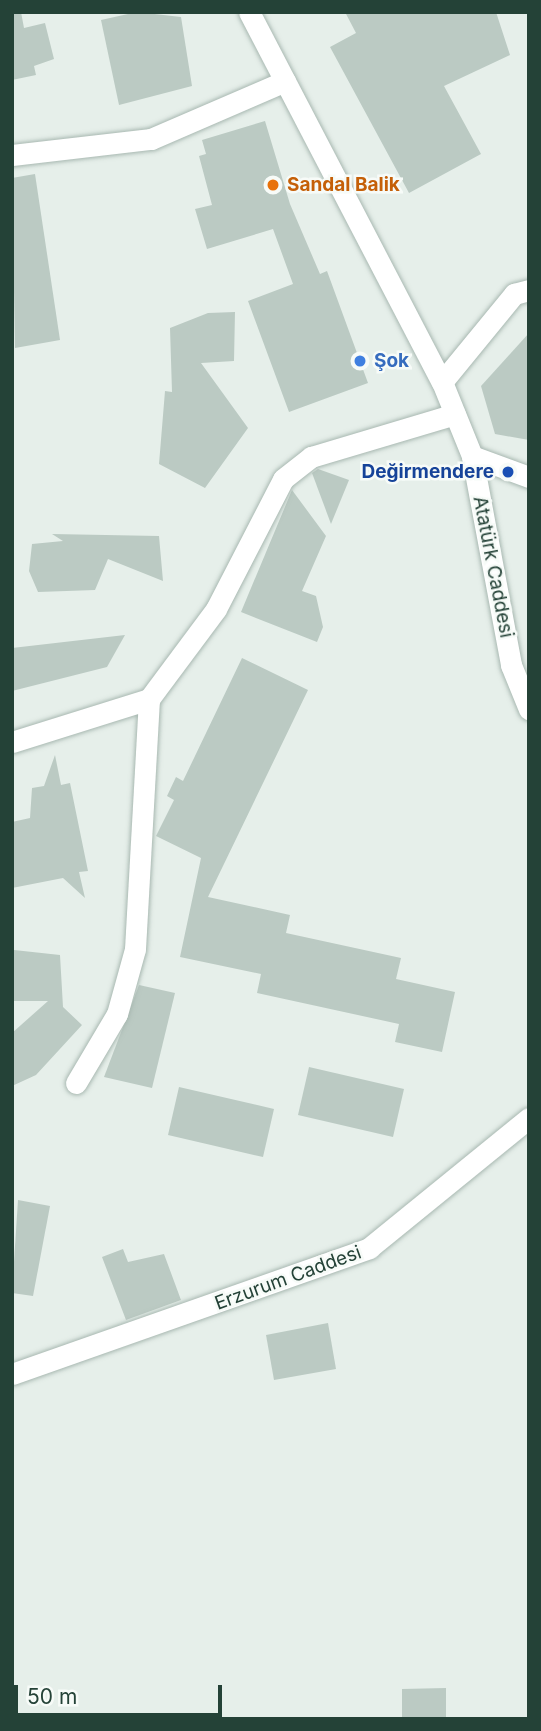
<!DOCTYPE html>
<html>
<head>
<meta charset="utf-8">
<style>
	body { margin:0 }
	#map { position:relative; width:541px; height:1731px; overflow:hidden; background:#e6efea; font-family:Inter,sans-serif }
	div>[style] { position:absolute }
	.building>* { inset:0; background:#bbcac3 }
	.roads { filter:drop-shadow(0 0 2px #a8b8b1) drop-shadow(0 0 2px #a8b8b1) }
	.street>* { height:21px; margin:-10.5px; padding:0 10.5px; transform-origin:10.5px; border-radius:10.5px; background:#fff }
	.secondary>* { height:21px; margin:-10.5px; padding:0 10.5px; transform-origin:10.5px; border-radius:10.5px; background:#fff }
	.dots>* { width:19px; height:19px; translate:-50% -50%; box-sizing:border-box; border:4px solid #f7fbf8; border-radius:50% }
	span { translate:-50% -50%; white-space:nowrap; text-align:center; line-height:1.15; -webkit-text-stroke:5px #f7fbf8; paint-order:stroke }
	.food-label { font-size:19px; color:#c56008; font-weight:700 }
	.left { translate:0 -50%; text-align:left }
	.shop-label { font-size:19px; color:#366cbe; font-weight:700 }
	.transit-label { font-size:19px; color:#164399; font-weight:700 }
	.right { translate:-100% -50%; text-align:right }
	.street-label { font-size:19px; color:#244237 }
	.frame { position:absolute; inset:0; border:14px solid #244237; pointer-events:none }
	.scale { position:absolute; left:14px; top:1685px; width:208px; height:32px; box-sizing:border-box; border:4px solid #244237; border-top:0; padding-left:9px; font-size:21px; line-height:24px; white-space:nowrap; color:#244237; -webkit-text-stroke:5px #f7fbf8; paint-order:stroke }
</style>
</head>
<body>
<div id="map">
	<div class="building">
		<div style="clip-path:polygon(21px 12px,24px 28px,45px 23px,54px 59px,34px 66px,36px 75px,12px 80px,12px 13px)"></div>
		<div style="clip-path:polygon(137px 12px,181px 17px,192px 86px,119px 105px,101px 20px)"></div>
		<div style="clip-path:polygon(345px 12px,496px 12px,510px 55px,444px 86px,481px 154px,409px 193px,330px 47px,356px 33px)"></div>
		<div style="clip-path:polygon(265px 121px,290px 204px,320px 274px,327px 271px,368px 383px,289px 412px,248px 301px,293px 284px,273px 229px,207px 249px,195px 209px,212px 205px,199px 156px,206px 154px,202px 140px)"></div>
		<div style="clip-path:polygon(35px 174px,60px 340px,15px 348px,12px 178px)"></div>
		<div style="clip-path:polygon(235px 312px,234px 361px,201px 363px,248px 428px,205px 488px,159px 464px,165px 391px,172px 392px,170px 328px,208px 313px)"></div>
		<div style="clip-path:polygon(529px 333px,529px 440px,495px 434px,481px 386px)"></div>
		<div style="clip-path:polygon(318px 469px,349px 480px,331px 524px,312px 473px)"></div>
		<div style="clip-path:polygon(292px 490px,326px 536px,302px 591px,316px 596px,323px 627px,317px 642px,241px 612px)"></div>
		<div style="clip-path:polygon(52px 534px,159px 536px,163px 581px,108px 559px,95px 590px,38px 592px,29px 571px,32px 544px,63px 541px)"></div>
		<div style="clip-path:polygon(125px 635px,107px 667px,12px 691px,12px 648px)"></div>
		<div style="clip-path:polygon(242px 658px,308px 690px,208px 897px,290px 915px,286px 933px,401px 958px,396px 979px,455px 992px,442px 1052px,395px 1042px,399px 1024px,257px 993px,261px 974px,180px 957px,201px 858px,156px 836px,174px 800px,167px 796px,176px 777px,183px 781px)"></div>
		<div style="clip-path:polygon(55px 755px,61px 785px,70px 783px,88px 871px,79px 872px,85px 898px,63px 878px,12px 888px,12px 822px,30px 818px,32px 788px,44px 786px)"></div>
		<div style="clip-path:polygon(14px 950px,60px 955px,63px 1007px,82px 1025px,36px 1075px,12px 1086px,12px 1033px,48px 1001px,14px 1001px)"></div>
		<div style="clip-path:polygon(139px 985px,175px 993px,152px 1088px,104px 1077px)"></div>
		<div style="clip-path:polygon(309px 1067px,404px 1089px,393px 1137px,298px 1115px)"></div>
		<div style="clip-path:polygon(179px 1087px,274px 1109px,263px 1157px,168px 1135px)"></div>
		<div style="clip-path:polygon(18px 1200px,50px 1206px,33px 1296px,12px 1293px)"></div>
		<div style="clip-path:polygon(123px 1249px,128px 1262px,164px 1254px,181px 1300px,126px 1320px,102px 1257px)"></div>
		<div style="clip-path:polygon(328px 1323px,336px 1369px,274px 1380px,266px 1335px)"></div>
		<div style="clip-path:polygon(446px 1688px,446px 1719px,402px 1719px,402px 1689px)"></div>
	</div>
	<div class="roads">
		<div class="street">
			<div style="left:12px;top:155px;width:140px;rotate:-6.6deg"></div>
			<div style="left:151px;top:139px;width:146px;rotate:-23.4deg"></div>
			<div style="left:442px;top:382px;width:80px;rotate:67.9deg"></div>
			<div style="left:472px;top:456px;width:213px;rotate:79.4deg"></div>
			<div style="left:511px;top:665px;width:48px;rotate:67.8deg"></div>
			<div style="left:472px;top:456px;width:61px;rotate:20.2deg"></div>
			<div style="left:12px;top:742px;width:144px;rotate:-17.4deg"></div>
			<div style="left:76px;top:1083px;width:80px;rotate:-59.3deg"></div>
			<div style="left:117px;top:1014px;width:67px;rotate:-74.5deg"></div>
			<div style="left:135px;top:949px;width:250px;rotate:-86.8deg"></div>
			<div style="left:149px;top:699px;width:112px;rotate:-53.3deg"></div>
			<div style="left:216px;top:609px;width:146px;rotate:-62.7deg"></div>
			<div style="left:283px;top:479px;width:36px;rotate:-38deg"></div>
			<div style="left:311px;top:457px;width:150px;rotate:-16.6deg"></div>
		</div>
		<div class="secondary">
			<div style="left:249px;top:12px;width:417px;rotate:62.5deg"></div>
			<div style="left:442px;top:382px;width:114px;rotate:-50.7deg"></div>
			<div style="left:514px;top:294px;width:16px;rotate:-15deg"></div>
			<div style="left:12px;top:1374px;width:379px;rotate:-19.4deg"></div>
			<div style="left:369px;top:1248px;width:206px;rotate:-39.1deg"></div>
		</div>
	</div>
	<div class="dots">
		<div style="left:273px;top:185px;background:#e8710a"></div>
		<div style="left:360px;top:361px;background:#3f7fe0"></div>
		<div style="left:508px;top:472px;background:#1a4fb4"></div>
	</div>
	<div class="food-label">
		<span class="left" style="left:287px;top:185px">Sandal Balik</span>
	</div>
	<div class="shop-label">
		<span class="left" style="left:374px;top:361px">Şok</span>
	</div>
	<div class="transit-label">
		<span class="right" style="left:494px;top:472px">Değirmendere</span>
	</div>
	<div class="street-label">
		<span style="left:493px;top:567px;rotate:79deg">Atatürk Caddesi</span>
		<span style="left:288px;top:1278px;rotate:-20deg">Erzurum Caddesi</span>
	</div>
	<div class="frame"></div>
	<div class="scale">50 m</div>
</div>
</body>
</html>
